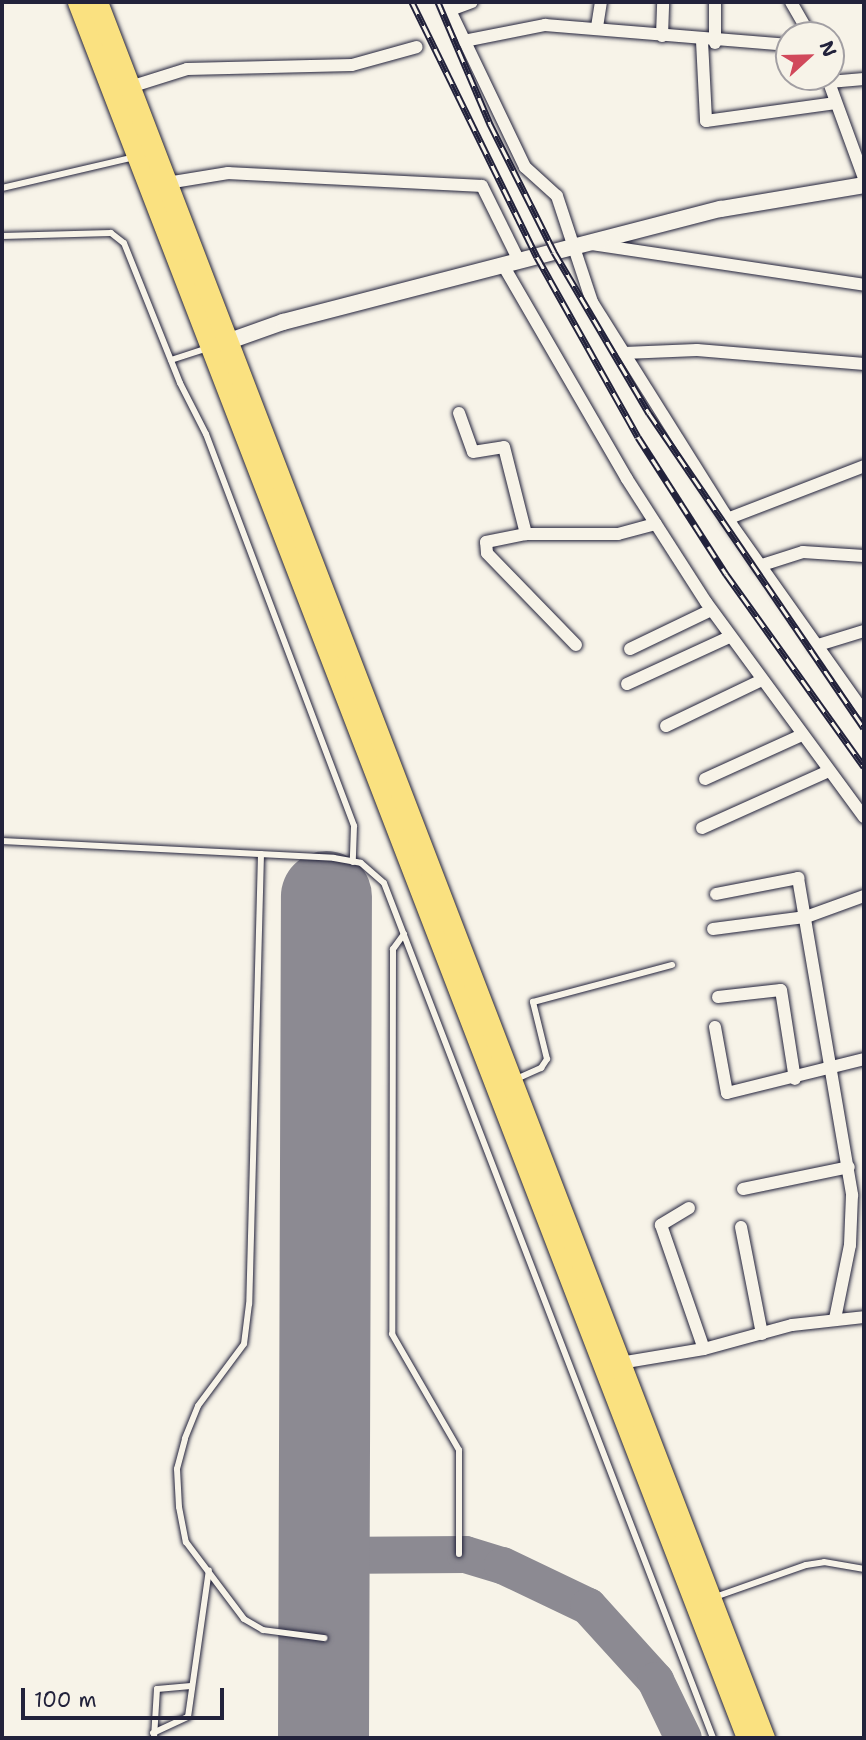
<!DOCTYPE html>
<html>
<head>
<meta charset="utf-8">
<style>
	body { margin:0 }
	#map { position:relative; width:866px; height:1740px; overflow:hidden; background:#f7f3e8; font-family:"Shantell Sans",sans-serif }
	div>[style] { position:absolute }
	.taxiway>* { height:37px; margin:-18.5px; padding:0 18.5px; transform-origin:18.5px; border-radius:18.5px; background:#8c8a92 }
	.runway>* { height:91px; margin:-45.5px; padding:0 45.5px; transform-origin:45.5px; border-radius:45.5px; background:#8c8a92 }
	.roads { filter:drop-shadow(0 0 2px #22223b) drop-shadow(0 0 2px #22223b) }
	.service>* { height:6px; margin:-3px; padding:0 3px; transform-origin:3px; border-radius:3px; background:#f7f3e8 }
	.minor>* { height:12px; margin:-6px; padding:0 6px; transform-origin:6px; border-radius:6px; background:#f7f3e8 }
	.tertiary>* { height:16px; margin:-8px; padding:0 8px; transform-origin:8px; border-radius:8px; background:#f7f3e8 }
	.primary>* { height:21px; margin:-10.5px; padding:0 10.5px; transform-origin:10.5px; border-radius:10.5px; background:#fae180 }
	.rail>* { height:7px; margin-top:-3.5px; transform-origin:0; background:repeating-linear-gradient(90deg,#f7f3e8 0 13px,#22223b 0 26px); box-sizing:border-box; border-block:2px solid #22223b }
	span { translate:-50% -50%; white-space:nowrap; text-align:center; line-height:1.15; -webkit-text-stroke:6px #f7f3e8; paint-order:stroke }
	.frame { position:absolute; inset:0; border:4px solid #22223b; pointer-events:none }
	.north { position:absolute; left:775px; top:21px; width:70px; height:70px; box-sizing:border-box; background:#f7f3e8; border:2px solid #a29fa3; border-radius:50%; rotate:68deg; font-size:19px; font-weight:700; line-height:28px; text-align:center; color:#22223b }
	.north::after { content:''; display:block; margin:auto; width:24px; height:32px; background:#d1495b; clip-path:polygon(50% 0,100% 100%,50% 72%,0 100%) }
	.scale { position:absolute; left:21px; top:1688px; width:203px; height:32px; box-sizing:border-box; border:4px solid #22223b; border-top:0; padding-left:9px; font-size:21px; line-height:24px; white-space:nowrap; color:#22223b; -webkit-text-stroke:5px #f7f3e8; paint-order:stroke }
</style>
</head>
<body>
<div id="map">
	<div class="taxiway">
		<div style="left:326px;top:1555px;width:139px;rotate:-0.4deg"></div>
		<div style="left:465px;top:1554px;width:39px;rotate:17deg"></div>
		<div style="left:502px;top:1565px;width:95px;rotate:25.5deg"></div>
		<div style="left:588px;top:1606px;width:100px;rotate:47.8deg"></div>
		<div style="left:655px;top:1680px;width:64px;rotate:64.2deg"></div>
	</div>
	<div class="runway">
		<div style="left:323px;top:1738px;width:842px;rotate:-89.8deg"></div>
	</div>
	<div class="roads">
		<div class="service">
			<div style="left:2px;top:188px;width:137px;rotate:-13.1deg"></div>
			<div style="left:2px;top:236px;width:109px;rotate:-1.6deg"></div>
			<div style="left:111px;top:233px;width:16px;rotate:38deg"></div>
			<div style="left:124px;top:243px;width:151px;rotate:68.2deg"></div>
			<div style="left:180px;top:383px;width:57px;rotate:63deg"></div>
			<div style="left:206px;top:434px;width:419px;rotate:69.3deg"></div>
			<div style="left:354px;top:826px;width:36px;rotate:92deg"></div>
			<div style="left:171px;top:360px;width:40px;rotate:-18deg"></div>
			<div style="left:2px;top:841px;width:332px;rotate:2.9deg"></div>
			<div style="left:334px;top:858px;width:27px;rotate:10deg"></div>
			<div style="left:361px;top:863px;width:30px;rotate:41deg"></div>
			<div style="left:384px;top:883px;width:916px;rotate:68.95deg"></div>
			<div style="left:261px;top:854px;width:450px;rotate:91.5deg"></div>
			<div style="left:249px;top:1304px;width:40px;rotate:97.1deg"></div>
			<div style="left:244px;top:1344px;width:77px;rotate:126.6deg"></div>
			<div style="left:198px;top:1406px;width:35px;rotate:112deg"></div>
			<div style="left:185px;top:1439px;width:31px;rotate:105deg"></div>
			<div style="left:177px;top:1469px;width:38px;rotate:87deg"></div>
			<div style="left:179px;top:1507px;width:36px;rotate:79deg"></div>
			<div style="left:186px;top:1542px;width:96px;rotate:53deg"></div>
			<div style="left:244px;top:1619px;width:22px;rotate:30deg"></div>
			<div style="left:263px;top:1630px;width:62px;rotate:7.5deg"></div>
			<div style="left:404px;top:934px;width:19px;rotate:126deg"></div>
			<div style="left:393px;top:949px;width:385px;rotate:90.1deg"></div>
			<div style="left:392px;top:1334px;width:134px;rotate:60deg"></div>
			<div style="left:459px;top:1450px;width:104px;rotate:90deg"></div>
			<div style="left:514px;top:1080px;width:30px;rotate:-24deg"></div>
			<div style="left:541px;top:1068px;width:11px;rotate:-56deg"></div>
			<div style="left:547px;top:1059px;width:59px;rotate:-103.8deg"></div>
			<div style="left:533px;top:1002px;width:144px;rotate:-14.9deg"></div>
			<div style="left:715px;top:1597px;width:96px;rotate:-19.4deg"></div>
			<div style="left:806px;top:1565px;width:18px;rotate:-9deg"></div>
			<div style="left:824px;top:1562px;width:41px;rotate:9.9deg"></div>
			<div style="left:153px;top:1733px;width:38px;rotate:-25deg"></div>
			<div style="left:188px;top:1717px;width:148px;rotate:-81.9deg"></div>
			<div style="left:154px;top:1738px;width:49px;rotate:-86.5deg"></div>
			<div style="left:157px;top:1689px;width:34px;rotate:-5deg"></div>
		</div>
		<div class="minor">
			<div style="left:446px;top:2px;width:183px;rotate:64.4deg"></div>
			<div style="left:525px;top:167px;width:43px;rotate:42.2deg"></div>
			<div style="left:557px;top:196px;width:112px;rotate:71.7deg"></div>
			<div style="left:592px;top:302px;width:262px;rotate:57.9deg"></div>
			<div style="left:731px;top:524px;width:230px;rotate:54.7deg"></div>
			<div style="left:791px;top:2px;width:38px;rotate:60deg"></div>
			<div style="left:450px;top:10px;width:23px;rotate:-20deg"></div>
			<div style="left:597px;top:27px;width:25px;rotate:-81deg"></div>
			<div style="left:662px;top:36px;width:34px;rotate:-88deg"></div>
			<div style="left:464px;top:41px;width:83px;rotate:-11.2deg"></div>
			<div style="left:545px;top:25px;width:245px;rotate:4.7deg"></div>
			<div style="left:702px;top:41px;width:80px;rotate:87.1deg"></div>
			<div style="left:706px;top:121px;width:131px;rotate:-7.9deg"></div>
			<div style="left:715px;top:43px;width:41px;rotate:-90deg"></div>
			<div style="left:827px;top:77px;width:108px;rotate:69.9deg"></div>
			<div style="left:829px;top:82px;width:35px;rotate:-5deg"></div>
			<div style="left:130px;top:87px;width:60px;rotate:-17.5deg"></div>
			<div style="left:187px;top:69px;width:165px;rotate:-1.4deg"></div>
			<div style="left:352px;top:65px;width:67px;rotate:-15.5deg"></div>
			<div style="left:167px;top:183px;width:62px;rotate:-9.3deg"></div>
			<div style="left:228px;top:173px;width:254px;rotate:2.9deg"></div>
			<div style="left:482px;top:186px;width:84px;rotate:63.7deg"></div>
			<div style="left:591px;top:244px;width:276px;rotate:8.5deg"></div>
			<div style="left:503px;top:265px;width:247px;rotate:59.9deg"></div>
			<div style="left:627px;top:479px;width:146px;rotate:57.3deg"></div>
			<div style="left:706px;top:602px;width:267px;rotate:53.7deg"></div>
			<div style="left:624px;top:353px;width:73px;rotate:-2.4deg"></div>
			<div style="left:697px;top:350px;width:168px;rotate:4.8deg"></div>
			<div style="left:459px;top:413px;width:41px;rotate:70.3deg"></div>
			<div style="left:473px;top:452px;width:31px;rotate:-9deg"></div>
			<div style="left:504px;top:447px;width:90px;rotate:75.8deg"></div>
			<div style="left:727px;top:519px;width:147px;rotate:-21.1deg"></div>
			<div style="left:759px;top:566px;width:46px;rotate:-17.7deg"></div>
			<div style="left:803px;top:552px;width:61px;rotate:3.8deg"></div>
			<div style="left:576px;top:645px;width:128px;rotate:-134.1deg"></div>
			<div style="left:487px;top:553px;width:11px;rotate:-95deg"></div>
			<div style="left:486px;top:542px;width:41px;rotate:-11.3deg"></div>
			<div style="left:526px;top:534px;width:92px"></div>
			<div style="left:618px;top:534px;width:39px;rotate:-15deg"></div>
			<div style="left:815px;top:646px;width:51px;rotate:-17deg"></div>
			<div style="left:630px;top:649px;width:90px;rotate:-25.7deg"></div>
			<div style="left:627px;top:684px;width:112px;rotate:-24.7deg"></div>
			<div style="left:666px;top:726px;width:106px;rotate:-25.6deg"></div>
			<div style="left:705px;top:779px;width:107px;rotate:-24.4deg"></div>
			<div style="left:702px;top:828px;width:139px;rotate:-24.2deg"></div>
			<div style="left:716px;top:894px;width:84px;rotate:-11deg"></div>
			<div style="left:798px;top:878px;width:322px;rotate:80.3deg"></div>
			<div style="left:852px;top:1195px;width:50px;rotate:92.3deg"></div>
			<div style="left:850px;top:1245px;width:76px;rotate:101.5deg"></div>
			<div style="left:713px;top:929px;width:94px;rotate:-7.4deg"></div>
			<div style="left:806px;top:917px;width:62px;rotate:-19.9deg"></div>
			<div style="left:718px;top:997px;width:63px;rotate:-6.3deg"></div>
			<div style="left:781px;top:990px;width:90px;rotate:81.1deg"></div>
			<div style="left:715px;top:1027px;width:67px;rotate:79.7deg"></div>
			<div style="left:727px;top:1093px;width:141px;rotate:-13.9deg"></div>
			<div style="left:743px;top:1189px;width:108px;rotate:-11.7deg"></div>
			<div style="left:689px;top:1208px;width:33px;rotate:149deg"></div>
			<div style="left:661px;top:1225px;width:131px;rotate:70.9deg"></div>
			<div style="left:741px;top:1227px;width:109px;rotate:78.9deg"></div>
			<div style="left:614px;top:1364px;width:91px;rotate:-9.5deg"></div>
			<div style="left:704px;top:1349px;width:91px;rotate:-15.3deg"></div>
			<div style="left:792px;top:1325px;width:72px;rotate:-6.3deg"></div>
		</div>
		<div class="tertiary">
			<div style="left:218px;top:345px;width:69px;rotate:-19.5deg"></div>
			<div style="left:283px;top:322px;width:452px;rotate:-14.5deg"></div>
			<div style="left:721px;top:209px;width:145px;rotate:-9.5deg"></div>
		</div>
		<div class="primary">
			<div style="left:78px;top:2px;width:1860px;rotate:68.92deg"></div>
			<div style="left:97px;top:2px;width:1860px;rotate:68.98deg"></div>
		</div>
	</div>
	<div class="rail">
		<div style="left:412px;top:2px;width:284px;rotate:63.9deg"></div>
		<div style="left:537px;top:257px;width:206px;rotate:60.7deg"></div>
		<div style="left:638px;top:437px;width:163px;rotate:57.3deg"></div>
		<div style="left:726px;top:574px;width:237px;rotate:54.4deg"></div>
		<div style="left:438px;top:2px;width:133px;rotate:66.9deg"></div>
		<div style="left:490px;top:124px;width:143px;rotate:63.4deg"></div>
		<div style="left:554px;top:252px;width:187px;rotate:59.5deg"></div>
		<div style="left:649px;top:413px;width:381px;rotate:55.7deg"></div>
	</div>
	<div class="frame"></div>
	<div class="north">N</div>
	<div class="scale">100 m</div>
</div>
</body>
</html>
